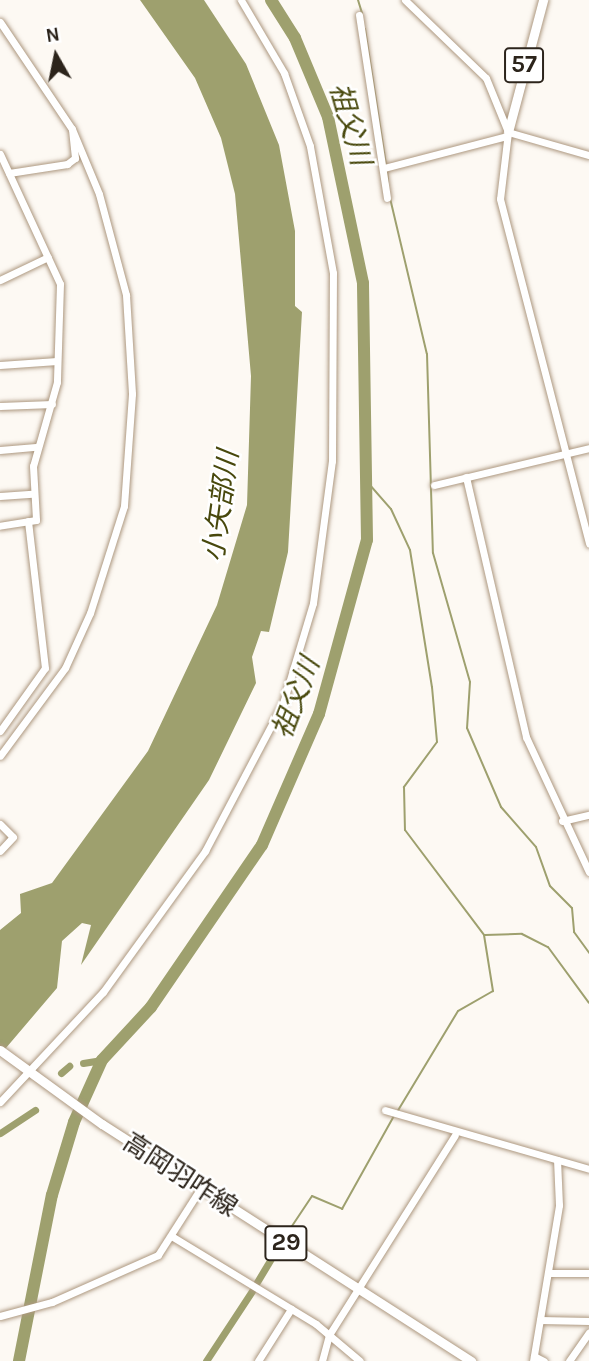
<!DOCTYPE html>
<html>
<head>
<meta charset="utf-8">
<style>
	body { margin:0 }
	#map { position:relative; width:589px; height:1361px; overflow:hidden; background:#fdf9f3; font-family:Karla,"Noto Sans JP",sans-serif }
	div>[style] { position:absolute }
	.water>* { inset:0; background:#9ea06e }
	.stream>* { height:2px; margin:-1px; padding:0 1px; transform-origin:1px; border-radius:1px; background:#9ea06e }
	.canal>* { height:7px; margin:-3.5px; padding:0 3.5px; transform-origin:3.5px; border-radius:3.5px; background:#9ea06e }
	.river>* { height:12px; margin:-6px; padding:0 6px; transform-origin:6px; border-radius:6px; background:#9ea06e }
	.roads { filter:drop-shadow(0 0 2px #ad9880) drop-shadow(0 0 2px #ad9880) }
	.minor>* { height:7px; margin:-3.5px; padding:0 3.5px; transform-origin:3.5px; border-radius:3.5px; background:#fff }
	.major>* { height:9px; margin:-4.5px; padding:0 4.5px; transform-origin:4.5px; border-radius:4.5px; background:#fff }
	span { translate:-50% -50%; white-space:nowrap; text-align:center; line-height:1.15; -webkit-text-stroke:5px #fff; paint-order:stroke }
	.shield-label span { padding:2px 5px; background:#fff; border:2px solid; border-radius:5px; -webkit-text-stroke-width:0 }
	.shield-label { font-size:24px; color:#2c241b; font-weight:700 }
	.street-label { font-size:26px; color:#2c241b }
	.water-label { font-size:28px; color:#48480c; font-style:italic }
	.north { position:absolute; left:21px; top:21px; width:70px; height:70px; -webkit-text-stroke:5px #fff; paint-order:stroke; rotate:351deg; font-size:19px; font-weight:700; line-height:28px; text-align:center; color:#2c241b }
	.north::after { content:''; display:block; margin:auto; width:24px; height:32px; background:#2c241b; clip-path:polygon(50% 0,100% 100%,50% 72%,0 100%) }
</style>
</head>
<body>
<div id="map">
	<div class="water">
		<div style="clip-path:polygon(140px 0,204px 0,246px 64px,279px 145px,295px 231px,295px 306px,302px 312px,288px 552px,269px 632px,261px 631px,252px 657px,256px 683px,209px 780px,81px 965px,91px 925px,82px 923px,62px 941px,57px 988px,0 1055px,0 930px,21px 913px,20px 894px,52px 883px,148px 751px,217px 605px,247px 505px,251px 376px,235px 194px,221px 138px,195px 78px)"></div>
	</div>
	<div class="stream">
		<div style="left:358px;top:0;width:14px;rotate:73deg"></div>
		<div style="left:365px;top:29px;width:138px;rotate:81.2deg"></div>
		<div style="left:387px;top:170px;width:12px;rotate:85deg"></div>
		<div style="left:390px;top:198px;width:160px;rotate:76.7deg"></div>
		<div style="left:427px;top:354px;width:199px;rotate:88.3deg"></div>
		<div style="left:433px;top:553px;width:134px;rotate:74deg"></div>
		<div style="left:470px;top:682px;width:46px;rotate:93.7deg"></div>
		<div style="left:467px;top:728px;width:86px;rotate:66.7deg"></div>
		<div style="left:501px;top:807px;width:53px;rotate:48.8deg"></div>
		<div style="left:536px;top:847px;width:41px;rotate:70.3deg"></div>
		<div style="left:550px;top:886px;width:31px;rotate:45deg"></div>
		<div style="left:572px;top:908px;width:24px;rotate:85deg"></div>
		<div style="left:574px;top:932px;width:26px;rotate:54deg"></div>
		<div style="left:362px;top:476px;width:44px;rotate:48.7deg"></div>
		<div style="left:391px;top:509px;width:45px;rotate:65.1deg"></div>
		<div style="left:410px;top:550px;width:139px;rotate:80.9deg"></div>
		<div style="left:432px;top:687px;width:55px;rotate:84.8deg"></div>
		<div style="left:437px;top:742px;width:56px;rotate:126.3deg"></div>
		<div style="left:404px;top:787px;width:43px;rotate:88.7deg"></div>
		<div style="left:405px;top:830px;width:131px;rotate:53deg"></div>
		<div style="left:484px;top:935px;width:57px;rotate:80.9deg"></div>
		<div style="left:493px;top:991px;width:40px;rotate:150.3deg"></div>
		<div style="left:458px;top:1011px;width:118px;rotate:121.1deg"></div>
		<div style="left:485px;top:935px;width:37px;rotate:-2deg"></div>
		<div style="left:522px;top:934px;width:29px;rotate:27deg"></div>
		<div style="left:548px;top:947px;width:69px;rotate:53.8deg"></div>
		<div style="left:288px;top:1232px;width:43px;rotate:-56.3deg"></div>
		<div style="left:312px;top:1196px;width:33px;rotate:23deg"></div>
		<div style="left:342px;top:1209px;width:107px;rotate:-60.8deg"></div>
	</div>
	<div class="canal">
		<div style="left:83px;top:1063px;width:19px;rotate:-9deg"></div>
		<div style="left:61px;top:1073px;width:11px;rotate:-41deg"></div>
		<div style="left:0;top:1133px;width:42px;rotate:-33.3deg"></div>
		<div style="left:257px;top:1282px;width:39px;rotate:-59deg"></div>
		<div style="left:206px;top:1361px;width:84px;rotate:-56.7deg"></div>
	</div>
	<div class="river">
		<div style="left:19px;top:1361px;width:169px;rotate:-78.8deg"></div>
		<div style="left:52px;top:1195px;width:76px;rotate:-73.2deg"></div>
		<div style="left:74px;top:1122px;width:68px;rotate:-65.7deg"></div>
		<div style="left:102px;top:1060px;width:72px;rotate:-47.2deg"></div>
		<div style="left:151px;top:1007px;width:196px;rotate:-55.6deg"></div>
		<div style="left:262px;top:845px;width:143px;rotate:-66.5deg"></div>
		<div style="left:319px;top:714px;width:180px;rotate:-74.6deg"></div>
		<div style="left:367px;top:540px;width:257px;rotate:-90.9deg"></div>
		<div style="left:363px;top:283px;width:170px;rotate:-101.9deg"></div>
		<div style="left:328px;top:117px;width:86px;rotate:-112.7deg"></div>
		<div style="left:295px;top:38px;width:45px;rotate:-122.3deg"></div>
	</div>
	<div class="roads">
		<div class="minor">
			<div style="left:405px;top:0;width:112px;rotate:43.9deg"></div>
			<div style="left:486px;top:78px;width:58px;rotate:67.8deg"></div>
			<div style="left:508px;top:132px;width:67px;rotate:96.8deg"></div>
			<div style="left:500px;top:199px;width:356px;rotate:75.5deg"></div>
			<div style="left:359px;top:15px;width:185px;rotate:81.3deg"></div>
			<div style="left:0;top:22px;width:129px;rotate:56.1deg"></div>
			<div style="left:72px;top:129px;width:70px;rotate:67.4deg"></div>
			<div style="left:99px;top:194px;width:105px;rotate:75deg"></div>
			<div style="left:126px;top:295px;width:99px;rotate:86.5deg"></div>
			<div style="left:132px;top:394px;width:112px;rotate:94.1deg"></div>
			<div style="left:124px;top:506px;width:112px;rotate:107.6deg"></div>
			<div style="left:90px;top:613px;width:60px;rotate:114.4deg"></div>
			<div style="left:65px;top:668px;width:109px;rotate:126.5deg"></div>
			<div style="left:508px;top:132px;width:84px;rotate:15.9deg"></div>
			<div style="left:0;top:154px;width:143px;rotate:65.2deg"></div>
			<div style="left:60px;top:284px;width:98px;rotate:91.8deg"></div>
			<div style="left:57px;top:382px;width:87px;rotate:105.9deg"></div>
			<div style="left:33px;top:466px;width:54px;rotate:86.8deg"></div>
			<div style="left:36px;top:520px;width:36px;rotate:171deg"></div>
			<div style="left:384px;top:168px;width:127px;rotate:-14.6deg"></div>
			<div style="left:9px;top:173px;width:59px;rotate:-8.8deg"></div>
			<div style="left:67px;top:164px;width:10px;rotate:-37deg"></div>
			<div style="left:75px;top:158px;width:29px;rotate:-96deg"></div>
			<div style="left:0;top:280px;width:53px;rotate:-25.6deg"></div>
			<div style="left:0;top:365px;width:57px;rotate:-4deg"></div>
			<div style="left:0;top:406px;width:52px;rotate:-2.2deg"></div>
			<div style="left:0;top:450px;width:36px;rotate:-5deg"></div>
			<div style="left:466px;top:477px;width:267px;rotate:77deg"></div>
			<div style="left:526px;top:737px;width:149px;rotate:65deg"></div>
			<div style="left:434px;top:485px;width:159px;rotate:-13.4deg"></div>
			<div style="left:0;top:496px;width:32px;rotate:-4deg"></div>
			<div style="left:0;top:731px;width:77px;rotate:-54.5deg"></div>
			<div style="left:45px;top:668px;width:148px;rotate:-96.6deg"></div>
			<div style="left:562px;top:821px;width:28px;rotate:-13deg"></div>
			<div style="left:0;top:824px;width:18px;rotate:45deg"></div>
			<div style="left:13px;top:837px;width:19px;rotate:133deg"></div>
			<div style="left:0;top:1102px;width:151px;rotate:-46.9deg"></div>
			<div style="left:103px;top:992px;width:174px;rotate:-54.1deg"></div>
			<div style="left:205px;top:851px;width:167px;rotate:-62.2deg"></div>
			<div style="left:283px;top:703px;width:104px;rotate:-73.3deg"></div>
			<div style="left:313px;top:603px;width:143px;rotate:-82.4deg"></div>
			<div style="left:332px;top:461px;width:188px;rotate:-89.7deg"></div>
			<div style="left:333px;top:273px;width:129px;rotate:-100.3deg"></div>
			<div style="left:310px;top:146px;width:77px;rotate:-109.6deg"></div>
			<div style="left:284px;top:73px;width:85px;rotate:-120.5deg"></div>
			<div style="left:385px;top:1110px;width:212px;rotate:16.1deg"></div>
			<div style="left:173px;top:1237px;width:167px;rotate:31.3deg"></div>
			<div style="left:316px;top:1324px;width:57px;rotate:40.1deg"></div>
			<div style="left:548px;top:1273px;width:41px"></div>
			<div style="left:0;top:1316px;width:54px;rotate:-15.1deg"></div>
			<div style="left:52px;top:1302px;width:116px;rotate:-23.9deg"></div>
			<div style="left:158px;top:1255px;width:78px;rotate:-57.5deg"></div>
			<div style="left:540px;top:1320px;width:49px;rotate:1.2deg"></div>
			<div style="left:534px;top:1356px;width:11px;rotate:27deg"></div>
			<div style="left:258px;top:1361px;width:62px;rotate:-57.6deg"></div>
			<div style="left:322px;top:1361px;width:27px;rotate:-75deg"></div>
			<div style="left:329px;top:1335px;width:236px;rotate:-57.8deg"></div>
			<div style="left:533px;top:1361px;width:158px;rotate:-80.5deg"></div>
			<div style="left:559px;top:1205px;width:45px;rotate:-92.5deg"></div>
			<div style="left:569px;top:1361px;width:35px;rotate:-55deg"></div>
		</div>
		<div class="major">
			<div style="left:508px;top:132px;width:137px;rotate:-75.1deg"></div>
			<div style="left:0;top:1050px;width:126px;rotate:36deg"></div>
			<div style="left:102px;top:1124px;width:439px;rotate:32.7deg"></div>
		</div>
	</div>
	<div class="shield-label">
		<span style="left:524px;top:65px">57</span>
		<span style="left:286px;top:1243px">29</span>
	</div>
	<div class="street-label">
		<span style="left:180px;top:1175px;rotate:33deg">高岡羽咋線</span>
	</div>
	<div class="water-label">
		<span style="left:350px;top:124px;rotate:74deg">祖父川</span>
		<span style="left:221px;top:506px;rotate:-82deg">小矢部川</span>
		<span style="left:296px;top:698px;rotate:-69deg">祖父川</span>
	</div>
	<div class="north">N</div>
</div>
</body>
</html>
